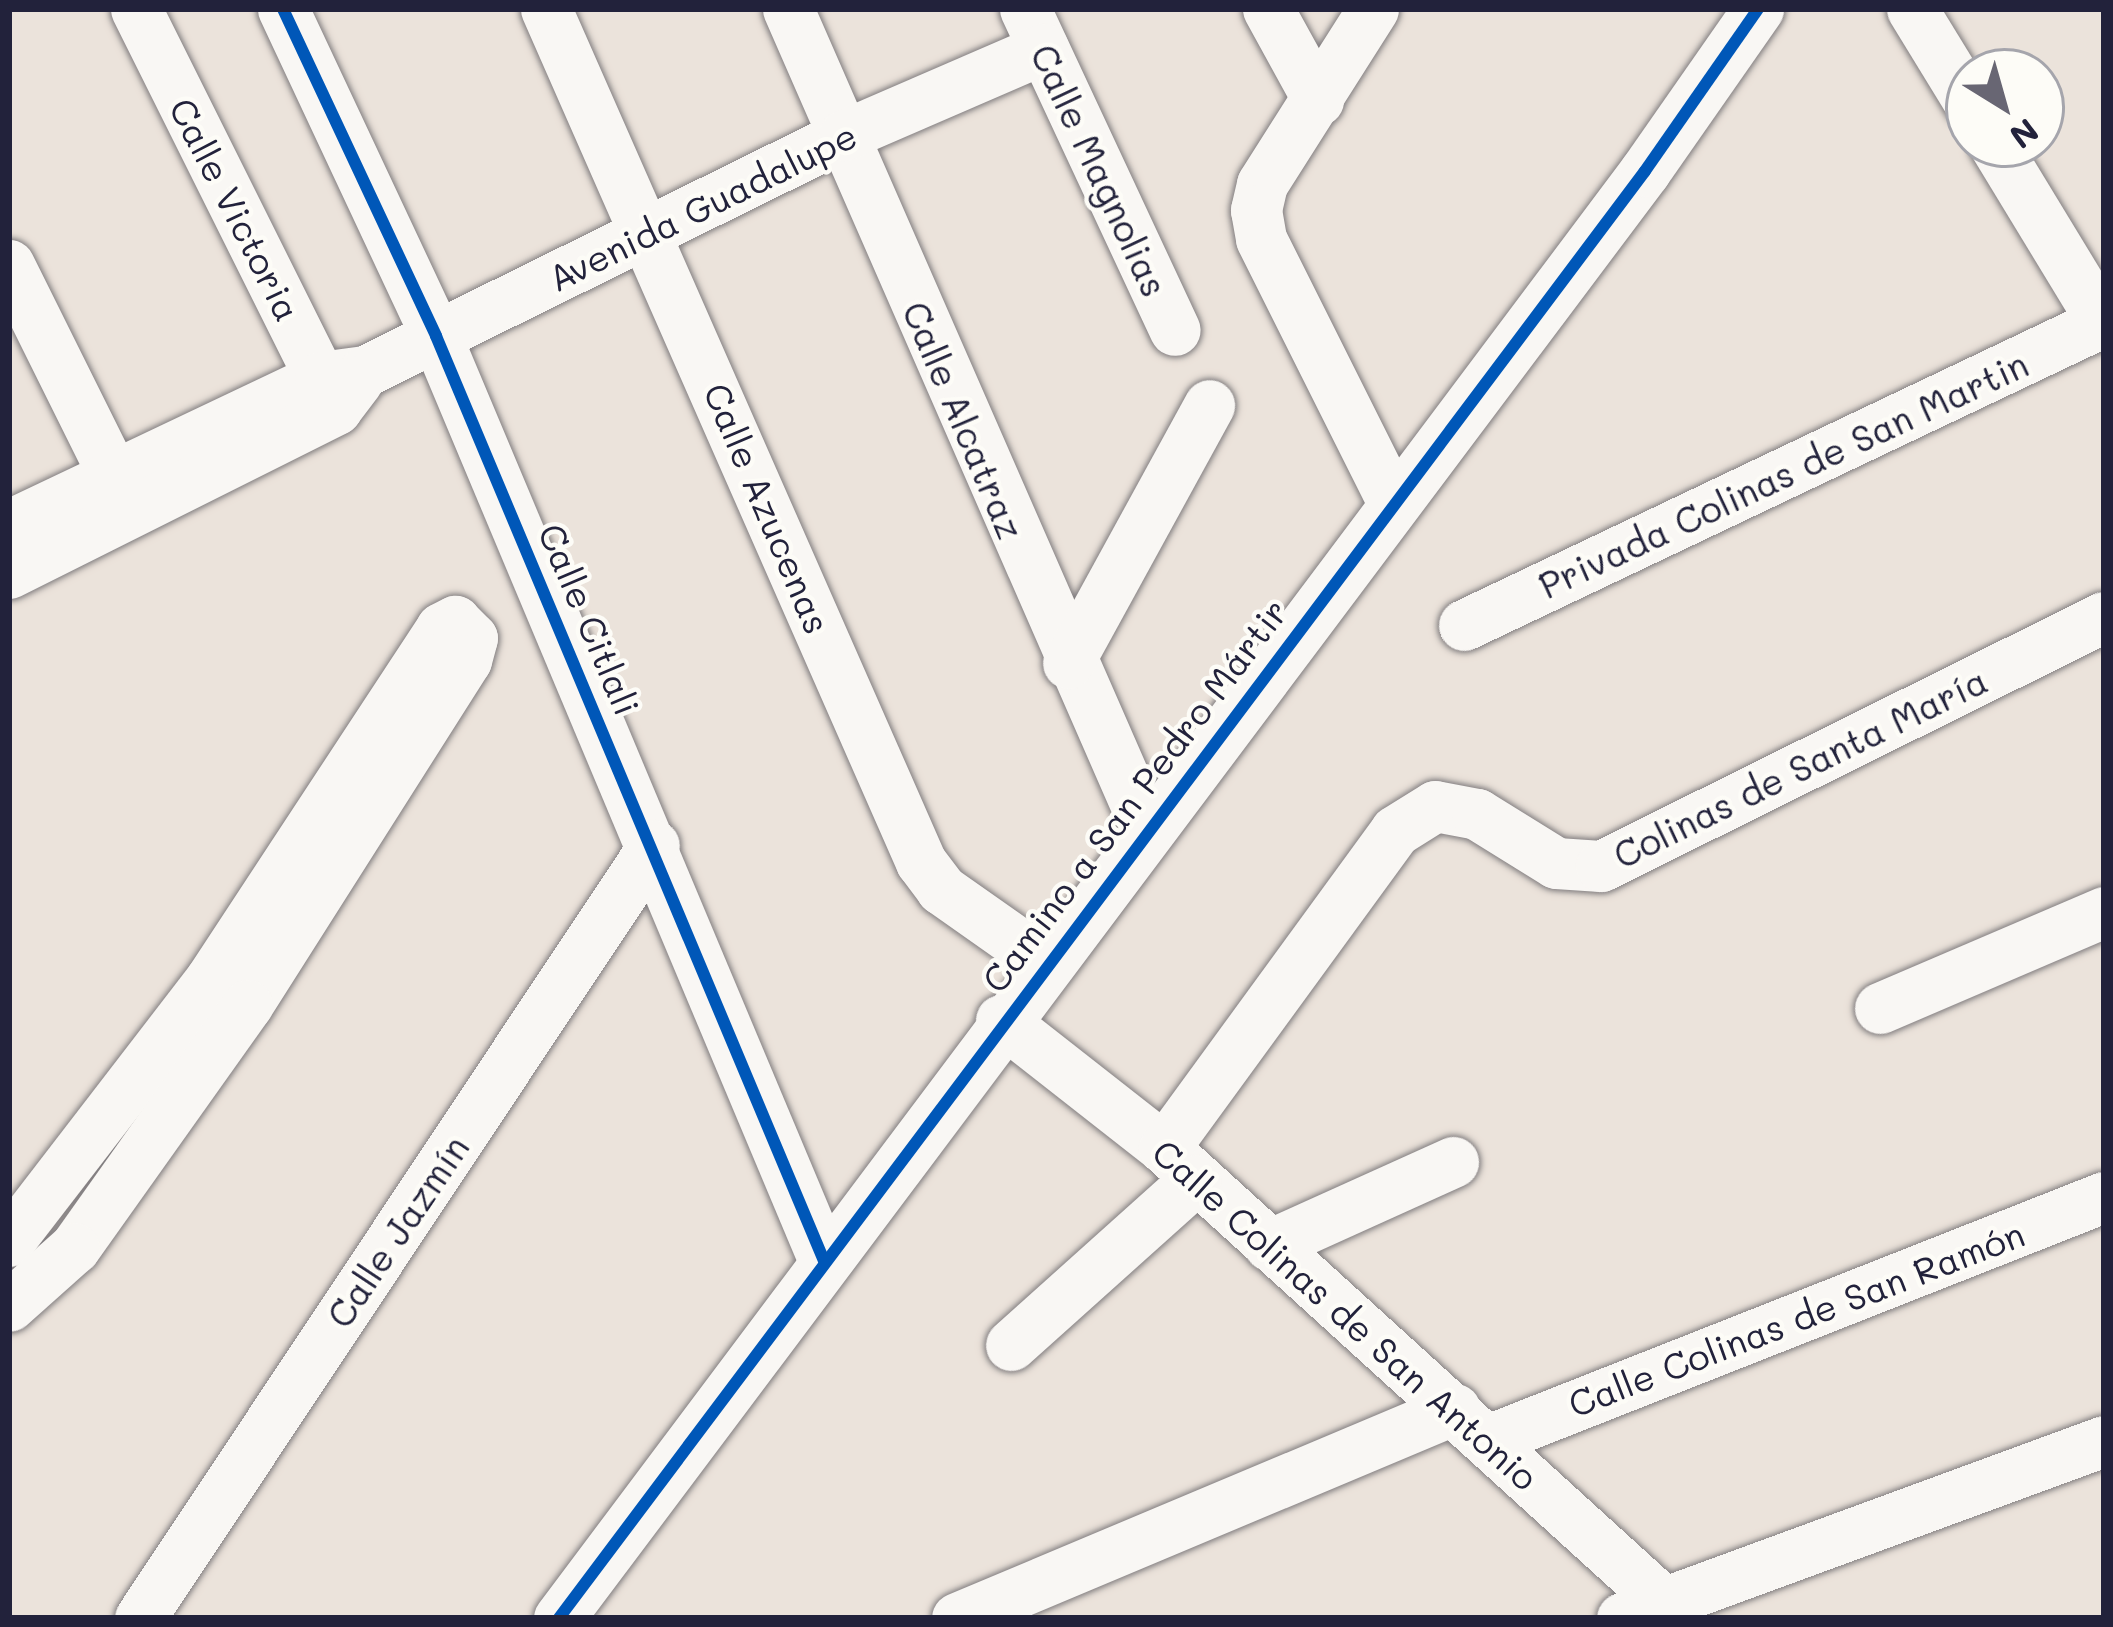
<!DOCTYPE html>
<html>
<head>
<meta charset="utf-8">
<style>
	body { margin:0 }
	#map { position:relative; width:2113px; height:1627px; overflow:hidden; background:#ebe3db; font-family:Mali,sans-serif }
	div>[style] { position:absolute }
	.roads { filter:drop-shadow(0 0 3px #817d7f) drop-shadow(0 0 3px #817d7f) }
	.minor>* { height:51px; margin:-25.5px; padding:0 25.5px; transform-origin:25.5px; border-radius:25.5px; background:#f9f7f4 }
	.cycleway>* { height:12px; margin:-6px; padding:0 6px; transform-origin:6px; border-radius:6px; background:#0057b8 }
	span { translate:-50% -50%; white-space:nowrap; text-align:center; line-height:1.15; -webkit-text-stroke:9px #fdfcf7; paint-order:stroke }
	.street-label { font-size:36px; color:#22223b }
	.frame { position:absolute; inset:0; border:12px solid #22223b; pointer-events:none }
	.north { position:absolute; left:1945px; top:48px; width:120px; height:120px; box-sizing:border-box; background:#fdfcf7; border:3px solid #a5a5ac; border-radius:50%; rotate:143deg; font-size:33px; font-weight:700; line-height:48px; text-align:center; color:#22223b }
	.north::after { content:''; display:block; margin:auto; width:42px; height:54px; background:#686673; clip-path:polygon(50% 0,100% 100%,50% 72%,0 100%) }
</style>
</head>
<body>
<div id="map">
	<div class="roads">
		<div class="minor">
			<div style="left:136px;top:9px;width:444px;rotate:63.5deg"></div>
			<div style="left:283px;top:9px;width:361px;rotate:64.9deg"></div>
			<div style="left:436px;top:336px;width:1003px;rotate:67.24deg"></div>
			<div style="left:546px;top:9px;width:932px;rotate:66.27deg"></div>
			<div style="left:921px;top:862px;width:34px;rotate:53deg"></div>
			<div style="left:941px;top:889px;width:127px;rotate:35.1deg"></div>
			<div style="left:788px;top:9px;width:894px;rotate:66.39deg"></div>
			<div style="left:1025px;top:9px;width:354px;rotate:65deg"></div>
			<div style="left:1268px;top:9px;width:104px;rotate:61.2deg"></div>
			<div style="left:1373px;top:9px;width:207px;rotate:122.4deg"></div>
			<div style="left:1262px;top:184px;width:27px;rotate:103deg"></div>
			<div style="left:1256px;top:210px;width:29px;rotate:80deg"></div>
			<div style="left:1261px;top:239px;width:295px;rotate:63.4deg"></div>
			<div style="left:1912px;top:9px;width:109px;rotate:58.5deg"></div>
			<div style="left:1994px;top:144px;width:212px;rotate:58.7deg"></div>
			<div style="left:9px;top:265px;width:263px;rotate:63.6deg"></div>
			<div style="left:9px;top:525px;width:344px;rotate:-25.4deg"></div>
			<div style="left:320px;top:377px;width:45px;rotate:-7.6deg"></div>
			<div style="left:365px;top:371px;width:534px;rotate:-26.23deg"></div>
			<div style="left:844px;top:135px;width:217px;rotate:-23.4deg"></div>
			<div style="left:9px;top:573px;width:366px;rotate:-26.6deg"></div>
			<div style="left:336px;top:409px;width:35px;rotate:-53deg"></div>
			<div style="left:1464px;top:625px;width:706px;rotate:-25.4deg"></div>
			<div style="left:1068px;top:663px;width:294px;rotate:-61.3deg"></div>
			<div style="left:1880px;top:1008px;width:244px;rotate:-23.2deg"></div>
			<div style="left:1001px;top:1020px;width:207px;rotate:38.1deg"></div>
			<div style="left:1164px;top:1148px;width:699px;rotate:42.27deg"></div>
			<div style="left:1164px;top:1148px;width:392px;rotate:-53.9deg"></div>
			<div style="left:1395px;top:831px;width:47px;rotate:-32deg"></div>
			<div style="left:1435px;top:806px;width:43px;rotate:10.8deg"></div>
			<div style="left:1477px;top:814px;width:93px;rotate:31.8deg"></div>
			<div style="left:1556px;top:863px;width:45px;rotate:3.8deg"></div>
			<div style="left:1601px;top:866px;width:561px;rotate:-26.34deg"></div>
			<div style="left:9px;top:1241px;width:329px;rotate:-52.4deg"></div>
			<div style="left:210px;top:980px;width:421px;rotate:-56.7deg"></div>
			<div style="left:441px;top:628px;width:16px;rotate:-27deg"></div>
			<div style="left:455px;top:621px;width:24px;rotate:45deg"></div>
			<div style="left:472px;top:638px;width:23px;rotate:105deg"></div>
			<div style="left:466px;top:660px;width:409px;rotate:122.4deg"></div>
			<div style="left:247px;top:1005px;width:298px;rotate:125.4deg"></div>
			<div style="left:74px;top:1248px;width:87px;rotate:138.3deg"></div>
			<div style="left:1269px;top:1245px;width:202px;rotate:-24.3deg"></div>
			<div style="left:1011px;top:1345px;width:247px;rotate:-41.9deg"></div>
			<div style="left:1488px;top:1440px;width:662px;rotate:-21.53deg"></div>
			<div style="left:140px;top:1618px;width:928px;rotate:-56.38deg"></div>
			<div style="left:559px;top:1618px;width:1809px;rotate:-53.11deg"></div>
			<div style="left:1645px;top:171px;width:198px;rotate:-55.1deg"></div>
			<div style="left:957px;top:1618px;width:540px;rotate:-22.77deg"></div>
			<div style="left:1622px;top:1618px;width:513px;rotate:-20.16deg"></div>
		</div>
	</div>
	<div class="cycleway">
		<div style="left:283px;top:9px;width:361px;rotate:64.9deg"></div>
		<div style="left:436px;top:336px;width:1003px;rotate:67.24deg"></div>
		<div style="left:559px;top:1618px;width:1809px;rotate:-53.11deg"></div>
		<div style="left:1645px;top:171px;width:198px;rotate:-55.1deg"></div>
	</div>
	<div class="street-label">
		<span style="left:1100px;top:170px;rotate:65deg">Calle Magnolias</span>
		<span style="left:702px;top:206px;rotate:-26deg">Avenida Guadalupe</span>
		<span style="left:236px;top:209px;rotate:63deg">Calle Victoria</span>
		<span style="left:964px;top:420px;rotate:67deg">Calle Alcatraz</span>
		<span style="left:1783px;top:474px;rotate:-25deg">Privada Colinas de San Martin</span>
		<span style="left:768px;top:508px;rotate:67deg">Calle Azucenas</span>
		<span style="left:590px;top:619px;rotate:67deg">Calle Citlali</span>
		<span style="left:1800px;top:767px;rotate:-26deg">Colinas de Santa María</span>
		<span style="left:1134px;top:795px;rotate:-53deg">Camino a San Pedro Mártir</span>
		<span style="left:397px;top:1231px;rotate:-56deg">Calle Jazmín</span>
		<span style="left:1346px;top:1314px;rotate:42deg">Calle Colinas de San Antonio</span>
		<span style="left:1796px;top:1318px;rotate:-21deg">Calle Colinas de San Ramón</span>
	</div>
	<div class="frame"></div>
	<div class="north">N</div>
</div>
</body>
</html>
